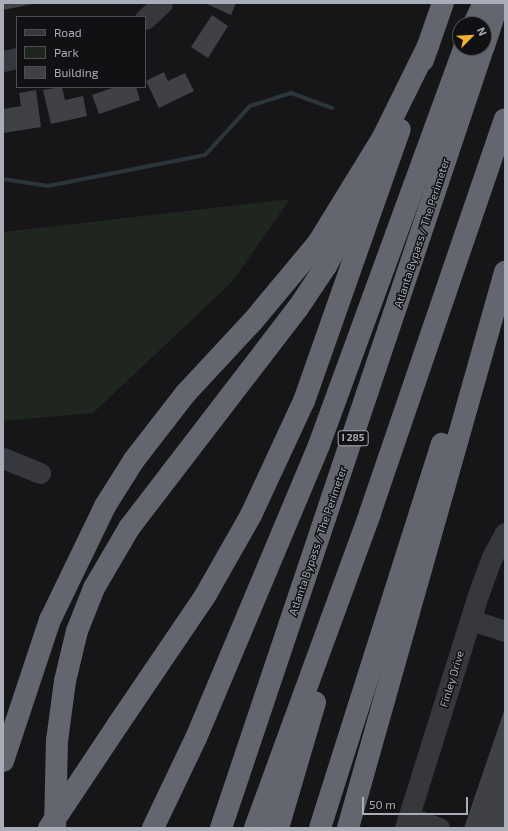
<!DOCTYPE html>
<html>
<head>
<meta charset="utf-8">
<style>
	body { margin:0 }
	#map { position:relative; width:508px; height:831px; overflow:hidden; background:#161618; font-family:"Exo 2",sans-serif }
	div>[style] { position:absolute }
	.green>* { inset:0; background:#1e261f }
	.stream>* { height:4px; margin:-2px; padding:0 2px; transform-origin:2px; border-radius:2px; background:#2c353c }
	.building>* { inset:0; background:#404145 }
	.minor>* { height:21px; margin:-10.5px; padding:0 10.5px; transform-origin:10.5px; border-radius:10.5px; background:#37383d }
	.highway>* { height:22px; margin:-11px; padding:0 11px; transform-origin:11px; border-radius:11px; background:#63666e }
	.highway-bridge>* { height:22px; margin:-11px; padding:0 11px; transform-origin:11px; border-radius:11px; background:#63666e }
	span { translate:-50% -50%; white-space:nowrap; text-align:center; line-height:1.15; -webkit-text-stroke:3px #111113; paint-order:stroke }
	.shield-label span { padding:1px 3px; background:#111113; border:1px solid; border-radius:3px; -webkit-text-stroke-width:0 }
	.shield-label { font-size:10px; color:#a8adb8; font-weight:700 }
	.street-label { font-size:11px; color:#a8adb8 }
	.frame { position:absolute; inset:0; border:4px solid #a8adb8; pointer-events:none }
	.legend { position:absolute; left:16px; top:16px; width:130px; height:72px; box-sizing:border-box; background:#111113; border:1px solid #4d4f55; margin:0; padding:5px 7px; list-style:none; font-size:12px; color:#a8adb8 }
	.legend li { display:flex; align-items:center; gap:8px; height:20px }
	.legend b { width:20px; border:1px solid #4d4f55 }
	.north { position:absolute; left:452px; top:16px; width:40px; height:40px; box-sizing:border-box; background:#111113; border:1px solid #4d4f55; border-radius:50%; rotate:66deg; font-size:11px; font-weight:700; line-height:16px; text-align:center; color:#a8adb8 }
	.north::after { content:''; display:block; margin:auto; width:14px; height:18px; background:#f2b134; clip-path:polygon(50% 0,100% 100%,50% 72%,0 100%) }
	.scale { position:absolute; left:362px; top:797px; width:106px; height:18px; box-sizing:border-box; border:2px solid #a8adb8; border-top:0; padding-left:5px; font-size:12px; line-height:14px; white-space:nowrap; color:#a8adb8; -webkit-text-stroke:3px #111113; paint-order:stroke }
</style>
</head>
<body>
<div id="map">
	<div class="green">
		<div style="clip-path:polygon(290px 199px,232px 282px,93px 413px,3px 421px,3px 232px)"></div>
	</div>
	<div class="stream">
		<div style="left:3px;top:179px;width:46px;rotate:8.8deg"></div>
		<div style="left:48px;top:186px;width:160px;rotate:-11.2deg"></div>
		<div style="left:205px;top:155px;width:67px;rotate:-47.4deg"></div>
		<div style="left:250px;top:106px;width:43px;rotate:-17.6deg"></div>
		<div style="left:291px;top:93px;width:44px;rotate:20.1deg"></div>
	</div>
	<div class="building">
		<div style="clip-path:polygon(3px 3px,33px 3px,33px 4px,3px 10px)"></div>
		<div style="clip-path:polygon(205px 3px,236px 3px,231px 15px)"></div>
		<div style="clip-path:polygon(212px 15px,228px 26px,208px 58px,191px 47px)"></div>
		<div style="clip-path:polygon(164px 72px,168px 81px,185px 73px,194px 91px,159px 108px,146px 81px)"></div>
		<div style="clip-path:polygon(62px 87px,65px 100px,83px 96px,87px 116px,51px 124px,43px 90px)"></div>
		<div style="clip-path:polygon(115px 87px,136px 87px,140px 100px,99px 114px,92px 95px)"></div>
		<div style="clip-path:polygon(36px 90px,41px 127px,3px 133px,3px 109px,21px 106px,19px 93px)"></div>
		<div style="clip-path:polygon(505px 708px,505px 828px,464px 828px)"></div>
	</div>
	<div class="minor">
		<div style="left:145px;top:19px;width:23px;rotate:-43deg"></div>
		<div style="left:3px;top:61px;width:14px;rotate:-12deg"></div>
		<div style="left:3px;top:458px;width:40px;rotate:22deg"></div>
		<div style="left:471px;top:620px;width:36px;rotate:18deg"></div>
		<div style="left:409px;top:817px;width:32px;rotate:20deg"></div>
		<div style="left:405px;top:828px;width:244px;rotate:-72.6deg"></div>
		<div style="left:478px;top:595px;width:40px;rotate:-69.8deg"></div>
		<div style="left:492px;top:557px;width:27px;rotate:-62deg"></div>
	</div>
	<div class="highway">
		<div style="left:474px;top:24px;width:23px;rotate:-65deg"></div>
		<div style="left:484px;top:46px;width:45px;rotate:-72deg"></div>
		<div style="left:423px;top:60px;width:60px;rotate:-70.7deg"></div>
		<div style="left:119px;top:723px;width:153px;rotate:-55.9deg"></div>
		<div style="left:205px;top:596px;width:93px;rotate:-60.4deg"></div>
		<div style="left:251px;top:515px;width:126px;rotate:-65.1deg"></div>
		<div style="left:304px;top:401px;width:288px;rotate:-70.6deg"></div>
		<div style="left:3px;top:761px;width:149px;rotate:-71.6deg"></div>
		<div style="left:50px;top:620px;width:127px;rotate:-64.2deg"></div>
		<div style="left:105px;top:506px;width:54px;rotate:-57.8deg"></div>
		<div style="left:134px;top:460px;width:85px;rotate:-52.2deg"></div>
		<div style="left:186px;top:393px;width:98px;rotate:-47.1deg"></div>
		<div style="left:253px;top:321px;width:102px;rotate:-50.2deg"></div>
		<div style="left:318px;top:243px;width:122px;rotate:-58.4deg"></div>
		<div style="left:382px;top:139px;width:104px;rotate:-63.7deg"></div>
		<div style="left:55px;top:828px;width:87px;rotate:-88.7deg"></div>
		<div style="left:57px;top:741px;width:61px;rotate:-82.4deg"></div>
		<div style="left:65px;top:681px;width:51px;rotate:-76.5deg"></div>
		<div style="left:77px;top:631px;width:46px;rotate:-68.4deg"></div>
		<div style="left:94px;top:588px;width:69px;rotate:-59.7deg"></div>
		<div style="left:129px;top:528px;width:277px;rotate:-52.5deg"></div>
		<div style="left:298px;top:308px;width:50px;rotate:-56.3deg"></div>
		<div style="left:326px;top:266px;width:95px;rotate:-61deg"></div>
		<div style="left:153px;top:828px;width:100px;rotate:-64.5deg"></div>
		<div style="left:196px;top:738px;width:318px;rotate:-67.2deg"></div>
		<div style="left:319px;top:445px;width:423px;rotate:-69.9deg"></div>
		<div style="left:221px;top:828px;width:823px;rotate:-71.43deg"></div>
		<div style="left:255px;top:828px;width:335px;rotate:-69.9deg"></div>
		<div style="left:370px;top:513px;width:416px;rotate:-71.1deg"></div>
		<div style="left:278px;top:828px;width:131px;rotate:-73.6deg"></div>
		<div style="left:320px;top:828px;width:403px;rotate:-72.4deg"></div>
		<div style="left:348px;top:828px;width:578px;rotate:-74.23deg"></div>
	</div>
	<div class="highway-bridge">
		<div style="left:49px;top:828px;width:126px;rotate:-56.3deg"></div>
	</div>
	<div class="shield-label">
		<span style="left:353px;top:438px">I 285</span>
	</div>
	<div class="street-label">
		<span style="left:422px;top:233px;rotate:-72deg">Atlanta Bypass / The Perimeter</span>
		<span style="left:318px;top:541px;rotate:-71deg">Atlanta Bypass / The Perimeter</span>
		<span style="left:452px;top:679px;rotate:-73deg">Finley Drive</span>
	</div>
	<div class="frame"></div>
	<ul class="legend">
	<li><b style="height:5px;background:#37383d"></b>Road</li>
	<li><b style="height:11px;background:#1e261f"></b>Park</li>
	<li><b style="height:11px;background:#404145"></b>Building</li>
	</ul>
	<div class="north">N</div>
	<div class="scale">50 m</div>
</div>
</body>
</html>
